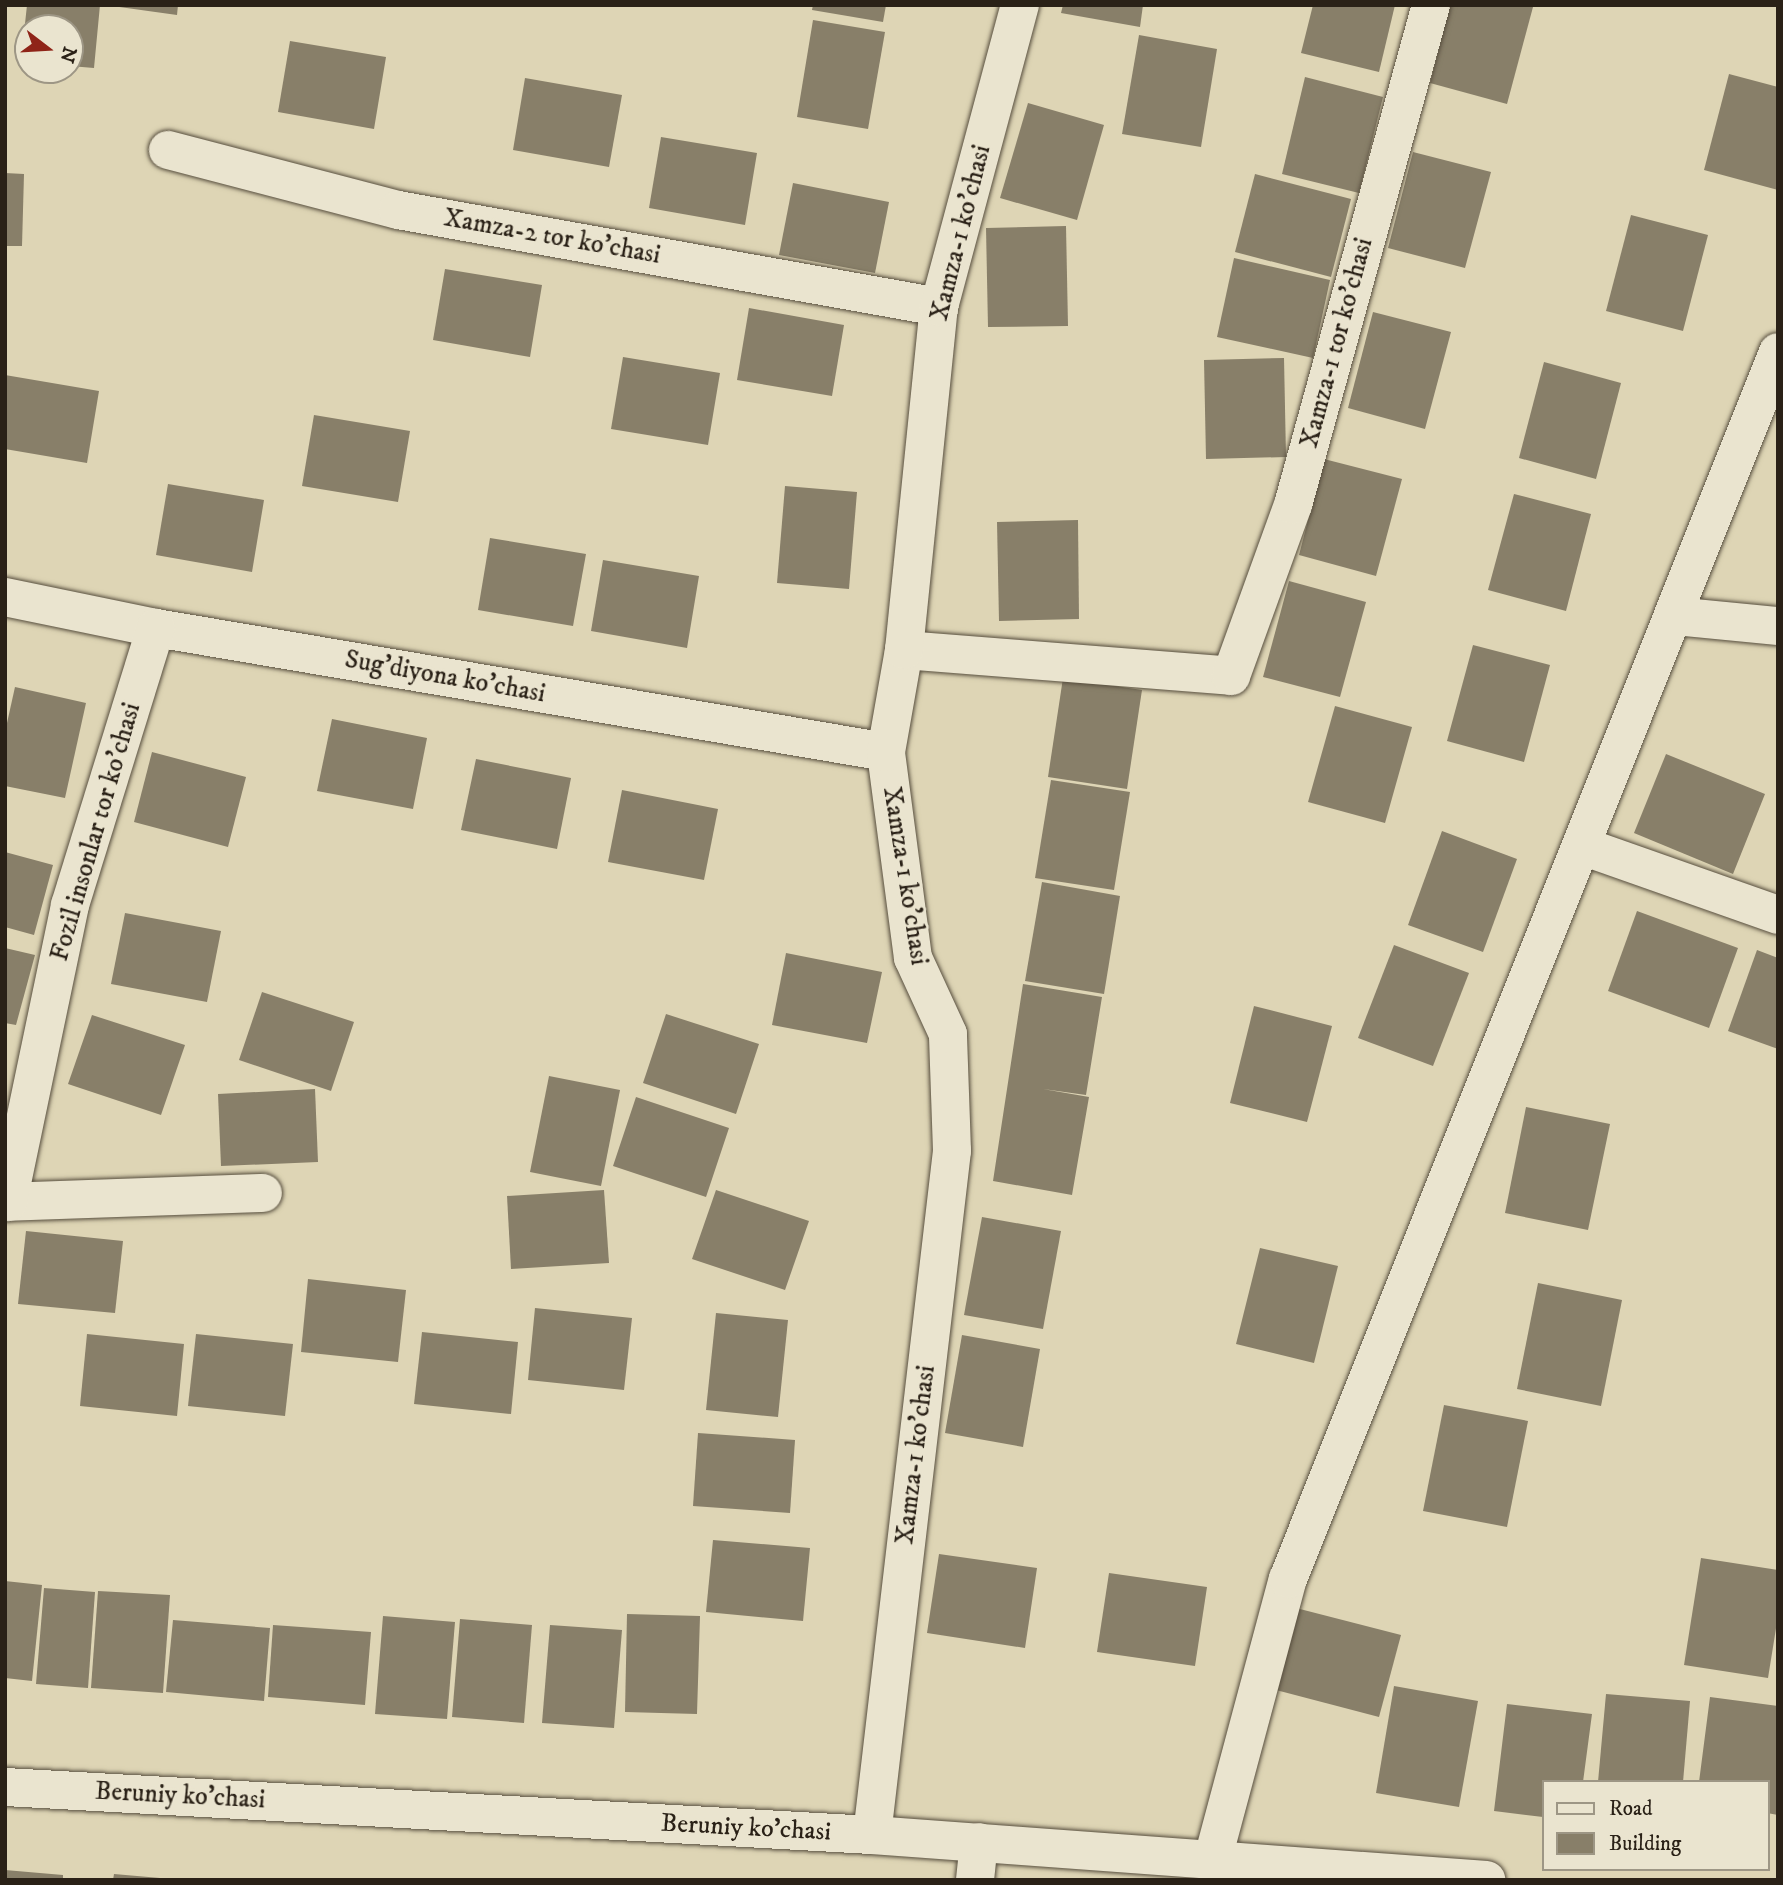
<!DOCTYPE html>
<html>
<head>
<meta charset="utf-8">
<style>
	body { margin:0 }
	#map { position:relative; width:1783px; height:1885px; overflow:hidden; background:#ded5b5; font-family:"IM FELL DW Pica",serif }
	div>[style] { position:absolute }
	.building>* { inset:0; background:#887f69 }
	.roads { filter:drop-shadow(0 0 2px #574e3e) drop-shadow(0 0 2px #574e3e) }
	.minor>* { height:38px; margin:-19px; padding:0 19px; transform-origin:19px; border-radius:19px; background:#eae4cf }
	.tertiary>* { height:38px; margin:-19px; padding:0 19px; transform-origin:19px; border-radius:19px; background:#eae4cf }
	span { translate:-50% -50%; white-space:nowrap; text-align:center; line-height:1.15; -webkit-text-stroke:5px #eae4cf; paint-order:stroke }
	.street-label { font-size:26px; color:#2a2117 }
	.frame { position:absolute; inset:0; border:7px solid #2a2117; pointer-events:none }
	.legend { position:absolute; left:1542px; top:1780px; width:228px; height:91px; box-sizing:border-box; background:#eae4cf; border:2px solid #9d9685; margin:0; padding:9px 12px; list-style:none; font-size:21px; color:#2a2117 }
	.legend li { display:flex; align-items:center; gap:14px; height:35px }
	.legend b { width:35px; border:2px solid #9d9685 }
	.north { position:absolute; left:14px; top:14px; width:70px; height:70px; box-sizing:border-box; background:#eae4cf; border:2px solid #9d9685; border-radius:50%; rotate:107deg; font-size:19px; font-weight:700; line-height:28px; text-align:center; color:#2a2117 }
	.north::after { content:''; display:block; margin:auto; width:24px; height:32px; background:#8f2418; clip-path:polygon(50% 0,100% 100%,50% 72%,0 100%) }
</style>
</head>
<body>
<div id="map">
	<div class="building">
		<div style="clip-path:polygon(27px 5px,100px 5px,94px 68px,70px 66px,70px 28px,28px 28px,28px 62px,21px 61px)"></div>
		<div style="clip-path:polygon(105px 5px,178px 5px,177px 15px)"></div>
		<div style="clip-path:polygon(813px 5px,886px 5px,883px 22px,812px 10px)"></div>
		<div style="clip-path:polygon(1063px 5px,1143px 5px,1140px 27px,1061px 13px)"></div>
		<div style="clip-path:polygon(1313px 5px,1395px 5px,1379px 72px,1301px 53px)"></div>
		<div style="clip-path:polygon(1450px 5px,1533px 7px,1507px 104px,1430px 83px)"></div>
		<div style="clip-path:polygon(813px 20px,885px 32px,868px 129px,797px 117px)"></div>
		<div style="clip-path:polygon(1139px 35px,1217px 49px,1201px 147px,1122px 134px)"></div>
		<div style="clip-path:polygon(290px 41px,386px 57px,374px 129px,278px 112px)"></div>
		<div style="clip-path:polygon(1729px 74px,1778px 87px,1778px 190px,1704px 170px)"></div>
		<div style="clip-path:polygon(1305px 77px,1383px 97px,1359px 193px,1282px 174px)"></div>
		<div style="clip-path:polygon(525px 78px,622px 95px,609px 167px,513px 150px)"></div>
		<div style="clip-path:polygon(1028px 103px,1104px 125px,1077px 220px,1000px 198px)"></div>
		<div style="clip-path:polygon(661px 137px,757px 153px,745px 225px,649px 208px)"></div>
		<div style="clip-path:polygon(1413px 152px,1491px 172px,1465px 268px,1388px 248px)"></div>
		<div style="clip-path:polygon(5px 173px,24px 174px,22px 246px,5px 246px)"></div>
		<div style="clip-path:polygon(1255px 174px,1351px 199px,1331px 277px,1235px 252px)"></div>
		<div style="clip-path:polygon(793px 183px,889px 202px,875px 273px,779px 255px)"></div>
		<div style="clip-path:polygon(1631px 215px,1708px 235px,1683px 331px,1606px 311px)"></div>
		<div style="clip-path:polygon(1066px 226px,1068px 326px,988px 327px,986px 228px)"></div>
		<div style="clip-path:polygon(1234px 258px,1330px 280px,1313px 358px,1217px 337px)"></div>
		<div style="clip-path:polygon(445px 269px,542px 285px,530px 357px,433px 340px)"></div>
		<div style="clip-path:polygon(749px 308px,844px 325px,832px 396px,737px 380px)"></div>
		<div style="clip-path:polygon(1373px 312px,1451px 332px,1425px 429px,1348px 408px)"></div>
		<div style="clip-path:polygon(623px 357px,720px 373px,708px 445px,611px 429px)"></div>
		<div style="clip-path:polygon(1284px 358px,1286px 457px,1206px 459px,1204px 360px)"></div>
		<div style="clip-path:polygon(1544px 362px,1621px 383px,1596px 479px,1519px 458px)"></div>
		<div style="clip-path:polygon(5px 375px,99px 391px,87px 463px,5px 449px)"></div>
		<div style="clip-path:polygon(314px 415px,410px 431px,398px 502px,302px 486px)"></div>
		<div style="clip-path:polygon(1324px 459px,1402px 479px,1376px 576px,1299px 555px)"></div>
		<div style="clip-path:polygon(168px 484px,264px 500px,252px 572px,156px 555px)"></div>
		<div style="clip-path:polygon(785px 486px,857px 492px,849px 589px,777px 583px)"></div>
		<div style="clip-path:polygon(1514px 494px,1591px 514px,1566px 611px,1488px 590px)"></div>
		<div style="clip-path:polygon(1078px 520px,1079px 619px,999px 621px,997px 522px)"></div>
		<div style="clip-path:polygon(490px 538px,586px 554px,573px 626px,478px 610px)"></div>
		<div style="clip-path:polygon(603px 560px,699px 576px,687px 648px,591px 631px)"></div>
		<div style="clip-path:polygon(1289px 581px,1366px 602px,1340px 697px,1263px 677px)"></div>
		<div style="clip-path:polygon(1473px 645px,1550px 665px,1524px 762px,1447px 741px)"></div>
		<div style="clip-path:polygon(1063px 678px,1142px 690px,1127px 789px,1048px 777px)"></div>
		<div style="clip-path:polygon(15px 687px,86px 703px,65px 798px,5px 786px,5px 732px)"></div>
		<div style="clip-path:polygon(1335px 706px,1412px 727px,1385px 823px,1308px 802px)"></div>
		<div style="clip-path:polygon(332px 719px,427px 738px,413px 809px,317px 791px)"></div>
		<div style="clip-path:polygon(152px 752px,246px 777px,228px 847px,134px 822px)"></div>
		<div style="clip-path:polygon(1666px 754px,1765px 794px,1733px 874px,1634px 833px)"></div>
		<div style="clip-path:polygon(476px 759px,571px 778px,557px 849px,461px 830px)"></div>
		<div style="clip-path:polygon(1051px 780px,1130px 792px,1114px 890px,1035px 878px)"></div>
		<div style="clip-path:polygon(622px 790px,718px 809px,704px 880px,608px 862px)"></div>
		<div style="clip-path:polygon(1442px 831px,1517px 859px,1483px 952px,1408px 925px)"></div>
		<div style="clip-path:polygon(5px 852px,53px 865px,34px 935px,5px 927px)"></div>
		<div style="clip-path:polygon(1042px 882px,1120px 896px,1104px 994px,1025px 981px)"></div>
		<div style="clip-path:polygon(1637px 911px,1738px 948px,1709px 1028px,1608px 991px)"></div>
		<div style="clip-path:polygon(125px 913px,221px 931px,207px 1002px,111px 984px)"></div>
		<div style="clip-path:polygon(1394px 945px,1469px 973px,1433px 1066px,1358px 1038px)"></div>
		<div style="clip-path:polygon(5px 948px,35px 955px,16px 1025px,5px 1023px)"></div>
		<div style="clip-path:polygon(1757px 950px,1778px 958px,1778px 1049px,1728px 1031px)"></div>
		<div style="clip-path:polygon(786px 953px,882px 972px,867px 1043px,772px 1025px)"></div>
		<div style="clip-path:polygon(1023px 984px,1102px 997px,1086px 1095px,1043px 1089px,1089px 1097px,1072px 1195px,993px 1181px)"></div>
		<div style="clip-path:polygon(262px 992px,354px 1022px,331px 1091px,239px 1060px)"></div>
		<div style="clip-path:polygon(1254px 1006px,1332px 1026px,1307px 1122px,1230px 1103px)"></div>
		<div style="clip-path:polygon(666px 1014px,759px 1044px,736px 1114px,643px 1083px)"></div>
		<div style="clip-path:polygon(92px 1015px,185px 1045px,161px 1115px,68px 1084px)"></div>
		<div style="clip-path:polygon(549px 1076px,620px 1090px,601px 1186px,530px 1172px)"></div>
		<div style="clip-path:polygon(315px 1089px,318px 1162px,221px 1166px,218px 1094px)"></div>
		<div style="clip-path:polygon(636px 1097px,729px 1128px,706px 1197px,613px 1166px)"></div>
		<div style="clip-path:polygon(1526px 1107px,1610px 1124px,1588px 1230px,1505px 1213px)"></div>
		<div style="clip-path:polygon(604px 1190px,609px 1263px,511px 1269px,507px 1196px)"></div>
		<div style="clip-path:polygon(716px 1190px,809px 1221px,785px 1290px,692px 1259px)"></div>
		<div style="clip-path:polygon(982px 1217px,1061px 1231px,1043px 1329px,964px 1315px)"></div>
		<div style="clip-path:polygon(26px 1231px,123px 1241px,115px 1313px,18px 1304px)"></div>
		<div style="clip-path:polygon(1260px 1248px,1338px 1266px,1314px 1363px,1236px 1344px)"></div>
		<div style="clip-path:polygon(308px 1279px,406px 1290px,398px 1362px,301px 1352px)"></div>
		<div style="clip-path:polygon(1538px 1283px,1622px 1300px,1601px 1406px,1517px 1389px)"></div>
		<div style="clip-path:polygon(535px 1308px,632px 1318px,624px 1390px,528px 1380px)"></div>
		<div style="clip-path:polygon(716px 1313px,788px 1320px,778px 1417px,706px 1410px)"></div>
		<div style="clip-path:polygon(422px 1332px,518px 1342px,511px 1414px,414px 1404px)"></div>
		<div style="clip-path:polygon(87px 1334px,184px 1344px,177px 1416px,80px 1406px)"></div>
		<div style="clip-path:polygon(196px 1334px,293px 1344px,285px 1416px,188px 1406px)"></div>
		<div style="clip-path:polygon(962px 1335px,1040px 1349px,1023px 1447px,945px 1433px)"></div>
		<div style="clip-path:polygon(1444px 1405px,1528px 1421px,1507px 1527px,1423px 1511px)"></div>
		<div style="clip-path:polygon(698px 1433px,795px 1440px,790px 1513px,693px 1506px)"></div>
		<div style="clip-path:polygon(713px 1540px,810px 1548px,803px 1621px,706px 1612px)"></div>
		<div style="clip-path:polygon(939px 1554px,1037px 1568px,1025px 1648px,927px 1633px)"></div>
		<div style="clip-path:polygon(1701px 1558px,1778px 1570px,1778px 1616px,1768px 1678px,1684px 1665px)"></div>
		<div style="clip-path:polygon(1109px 1573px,1207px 1587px,1195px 1666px,1097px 1652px)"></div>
		<div style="clip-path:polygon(5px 1581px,42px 1585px,32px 1681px,5px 1678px)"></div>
		<div style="clip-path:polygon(44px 1588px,95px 1592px,88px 1688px,36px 1684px)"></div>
		<div style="clip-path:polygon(98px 1591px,170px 1595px,163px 1693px,91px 1688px)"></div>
		<div style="clip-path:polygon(1296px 1608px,1401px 1635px,1379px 1717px,1276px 1690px)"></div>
		<div style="clip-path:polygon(627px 1614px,700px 1616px,697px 1714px,625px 1712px)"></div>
		<div style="clip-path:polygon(383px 1616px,455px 1622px,447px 1719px,375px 1714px)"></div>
		<div style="clip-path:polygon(460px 1619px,532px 1625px,524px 1723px,452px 1717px)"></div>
		<div style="clip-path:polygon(173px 1620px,270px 1628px,264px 1701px,166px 1692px)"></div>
		<div style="clip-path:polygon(273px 1625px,371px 1632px,365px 1705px,268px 1697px)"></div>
		<div style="clip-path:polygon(550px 1625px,622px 1630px,614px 1728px,542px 1723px)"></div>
		<div style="clip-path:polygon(1394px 1686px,1478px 1701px,1459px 1807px,1376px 1793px)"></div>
		<div style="clip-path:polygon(1606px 1694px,1690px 1701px,1683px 1782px,1598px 1782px)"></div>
		<div style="clip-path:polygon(1710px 1697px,1778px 1706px,1778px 1815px,1767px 1813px,1767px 1782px,1699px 1782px)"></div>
		<div style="clip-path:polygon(1507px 1704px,1592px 1714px,1583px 1782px,1543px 1782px,1543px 1817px,1494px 1811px)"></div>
		<div style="clip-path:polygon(5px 1870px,63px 1875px,63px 1880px,5px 1880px)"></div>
		<div style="clip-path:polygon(114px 1874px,160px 1878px,160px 1880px,113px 1880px)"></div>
	</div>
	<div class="roads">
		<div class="minor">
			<div style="left:168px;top:150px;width:238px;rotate:14.6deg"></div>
			<div style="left:398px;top:210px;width:550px;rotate:10.16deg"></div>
			<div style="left:5px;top:597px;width:154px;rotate:11.6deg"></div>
			<div style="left:156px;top:628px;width:740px;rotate:9.64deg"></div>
			<div style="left:1674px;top:616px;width:104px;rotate:5.5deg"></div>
			<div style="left:904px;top:650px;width:328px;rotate:4.5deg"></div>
			<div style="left:1231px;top:676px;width:182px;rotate:-70.1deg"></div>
			<div style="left:1293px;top:505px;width:519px;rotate:-74.57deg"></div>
			<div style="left:1582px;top:846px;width:208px;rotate:19.4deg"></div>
			<div style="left:5px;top:1202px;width:258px;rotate:-2deg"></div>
			<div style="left:8px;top:1202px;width:303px;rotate:-78.2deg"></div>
			<div style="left:70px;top:905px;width:290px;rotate:-72.8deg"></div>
			<div style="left:872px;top:1835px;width:689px;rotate:-83.33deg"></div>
			<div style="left:952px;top:1151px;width:117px;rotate:-92deg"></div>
			<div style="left:948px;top:1034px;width:84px;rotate:-114.7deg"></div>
			<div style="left:913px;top:958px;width:208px;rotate:-97.5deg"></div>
			<div style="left:886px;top:752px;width:104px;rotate:-80deg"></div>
			<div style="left:904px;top:650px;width:345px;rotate:-84.2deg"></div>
			<div style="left:939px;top:307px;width:313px;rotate:-75deg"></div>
			<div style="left:1213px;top:1858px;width:289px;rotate:-75deg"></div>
			<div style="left:1288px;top:1579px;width:1321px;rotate:-68.23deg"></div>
		</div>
		<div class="tertiary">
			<div style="left:5px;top:1787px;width:868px;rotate:3.17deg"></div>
			<div style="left:872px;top:1835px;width:616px;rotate:4.19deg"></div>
			<div style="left:975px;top:1880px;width:38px;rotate:-84deg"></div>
		</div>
	</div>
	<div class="street-label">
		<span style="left:961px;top:233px;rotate:-76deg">Xamza-1 ko'chasi</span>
		<span style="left:552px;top:237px;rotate:10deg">Xamza-2 tor ko'chasi</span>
		<span style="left:1337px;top:343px;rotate:-75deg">Xamza-1 tor ko'chasi</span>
		<span style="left:445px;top:677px;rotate:10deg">Sug'diyona ko'chasi</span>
		<span style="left:96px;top:832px;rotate:-74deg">Fozil insonlar tor ko'chasi</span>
		<span style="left:905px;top:876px;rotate:81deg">Xamza-1 ko'chasi</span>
		<span style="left:916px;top:1455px;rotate:-83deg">Xamza-1 ko'chasi</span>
		<span style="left:180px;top:1796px;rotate:3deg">Beruniy ko'chasi</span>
		<span style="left:746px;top:1828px;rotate:3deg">Beruniy ko'chasi</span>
	</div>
	<div class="frame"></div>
	<ul class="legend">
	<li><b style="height:9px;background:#eae4cf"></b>Road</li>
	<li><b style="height:19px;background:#887f69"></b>Building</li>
	</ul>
	<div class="north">N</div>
</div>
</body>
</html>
